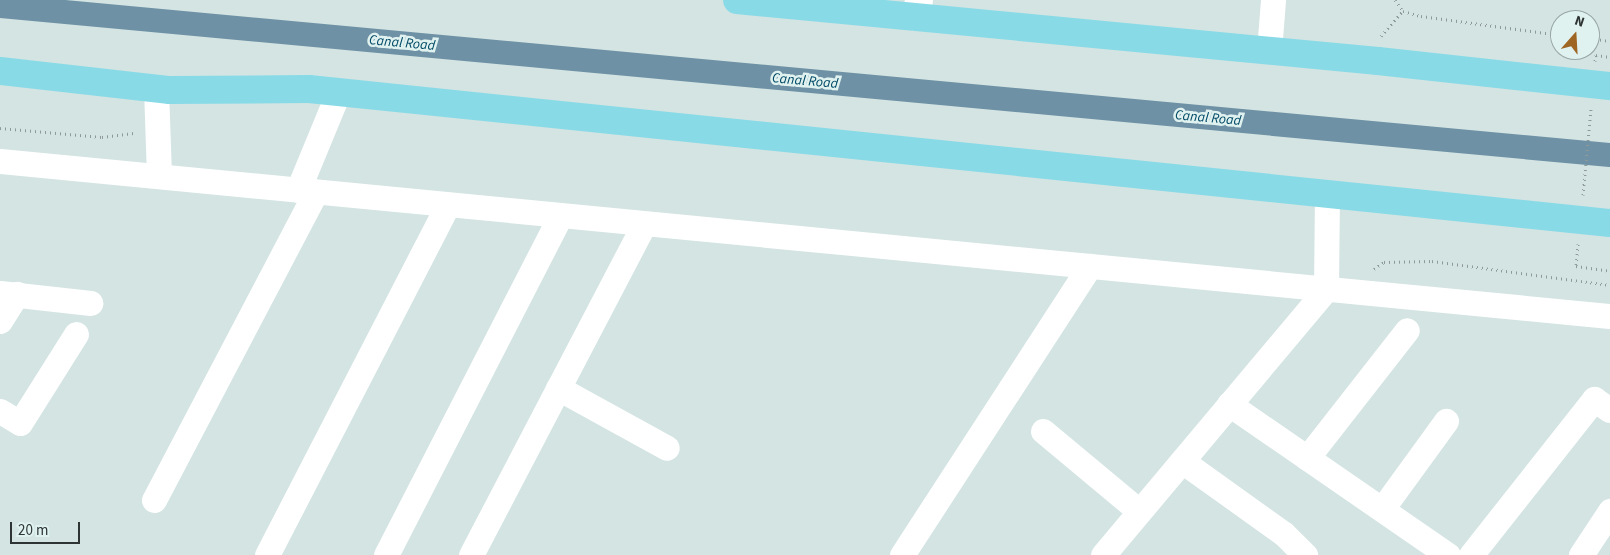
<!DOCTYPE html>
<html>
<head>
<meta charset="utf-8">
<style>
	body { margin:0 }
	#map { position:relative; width:1610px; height:555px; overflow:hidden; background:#d3e4e2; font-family:"Source Sans 3",sans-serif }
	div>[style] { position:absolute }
	.canal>* { height:24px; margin:-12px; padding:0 12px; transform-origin:12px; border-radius:12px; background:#6e91a5 }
	.path>* { height:3px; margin-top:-1.5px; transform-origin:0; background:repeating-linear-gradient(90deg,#8d9a98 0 1px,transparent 0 5px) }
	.minor>* { height:25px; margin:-12.5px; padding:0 12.5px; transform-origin:12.5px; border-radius:12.5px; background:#fff }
	.tertiary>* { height:28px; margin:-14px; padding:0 14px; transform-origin:14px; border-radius:14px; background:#fff }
	.trunk>* { height:28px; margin:-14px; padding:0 14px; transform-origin:14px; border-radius:14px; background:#88dae7 }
	span { translate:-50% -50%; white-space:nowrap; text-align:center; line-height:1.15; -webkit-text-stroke:5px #e0f2ef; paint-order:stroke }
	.water-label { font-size:14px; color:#004966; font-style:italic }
	.north { position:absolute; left:1550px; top:10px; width:50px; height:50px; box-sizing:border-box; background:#e0f2ef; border:1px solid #98a6a4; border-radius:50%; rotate:19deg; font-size:14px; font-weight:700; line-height:20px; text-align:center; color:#2d3433 }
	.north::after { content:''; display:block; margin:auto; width:18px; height:22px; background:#9f6623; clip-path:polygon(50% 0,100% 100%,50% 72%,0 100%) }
	.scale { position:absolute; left:10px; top:522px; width:70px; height:22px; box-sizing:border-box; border:2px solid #2d3433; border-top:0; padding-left:6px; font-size:15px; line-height:18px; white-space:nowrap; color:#2d3433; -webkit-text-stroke:4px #e0f2ef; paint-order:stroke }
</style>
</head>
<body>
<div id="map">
	<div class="canal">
		<div style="left:0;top:6px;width:1617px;rotate:5.29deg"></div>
	</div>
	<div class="path">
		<div style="left:1395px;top:0;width:14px;rotate:54deg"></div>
		<div style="left:1403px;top:11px;width:19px;rotate:16deg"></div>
		<div style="left:1421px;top:16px;width:140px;rotate:7.8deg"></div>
		<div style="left:1381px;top:36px;width:33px;rotate:-49deg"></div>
		<div style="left:1590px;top:38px;width:20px;rotate:9deg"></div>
		<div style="left:1595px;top:61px;width:6px;rotate:-81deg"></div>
		<div style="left:1596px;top:55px;width:14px;rotate:8deg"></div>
		<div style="left:0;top:128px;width:102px;rotate:5deg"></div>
		<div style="left:102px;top:137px;width:32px;rotate:-7deg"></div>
		<div style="left:1583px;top:195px;width:86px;rotate:-84.7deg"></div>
		<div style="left:1578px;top:244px;width:22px;rotate:95deg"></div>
		<div style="left:1576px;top:266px;width:34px;rotate:8deg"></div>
		<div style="left:1374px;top:269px;width:12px;rotate:-35deg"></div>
		<div style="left:1384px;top:262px;width:48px;rotate:-1.2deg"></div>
		<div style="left:1432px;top:261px;width:180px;rotate:7.7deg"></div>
	</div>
	<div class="minor">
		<div style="left:1269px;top:51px;width:51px;rotate:-85.5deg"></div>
		<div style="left:156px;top:89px;width:87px;rotate:88deg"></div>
		<div style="left:0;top:161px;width:1617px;rotate:5.5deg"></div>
		<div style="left:298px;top:190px;width:105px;rotate:-67.6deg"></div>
		<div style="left:0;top:293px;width:91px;rotate:6.3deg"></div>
		<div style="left:0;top:321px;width:32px;rotate:-58deg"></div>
		<div style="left:558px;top:388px;width:124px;rotate:28.8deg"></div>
		<div style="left:1229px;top:404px;width:266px;rotate:34.6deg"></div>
		<div style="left:0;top:411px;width:23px;rotate:31deg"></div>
		<div style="left:20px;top:423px;width:105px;rotate:-57.8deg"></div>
		<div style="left:1043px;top:431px;width:125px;rotate:39.8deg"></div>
		<div style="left:1307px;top:458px;width:162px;rotate:-52deg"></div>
		<div style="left:1182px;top:461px;width:125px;rotate:35.6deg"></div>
		<div style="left:1284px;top:534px;width:30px;rotate:45deg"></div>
		<div style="left:154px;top:500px;width:348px;rotate:-62.3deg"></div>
		<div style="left:1382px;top:509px;width:109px;rotate:-54deg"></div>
		<div style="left:267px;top:555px;width:394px;rotate:-62.7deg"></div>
		<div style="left:386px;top:555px;width:381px;rotate:-62.8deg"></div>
		<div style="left:471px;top:555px;width:373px;rotate:-62.4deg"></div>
		<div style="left:902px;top:555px;width:345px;rotate:-57deg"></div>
		<div style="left:1103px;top:555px;width:347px;rotate:-50deg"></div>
		<div style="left:1326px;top:289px;width:95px;rotate:-89.4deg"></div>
		<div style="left:1471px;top:555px;width:199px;rotate:-51.7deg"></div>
		<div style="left:1594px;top:399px;width:19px;rotate:35deg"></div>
		<div style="left:1581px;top:555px;width:53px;rotate:-56.6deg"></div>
	</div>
	<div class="tertiary">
		<div style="left:916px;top:17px;width:17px;rotate:-80deg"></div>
	</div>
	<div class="trunk">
		<div style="left:737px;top:0;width:644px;rotate:5.44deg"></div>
		<div style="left:1378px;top:61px;width:233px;rotate:6.2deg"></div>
		<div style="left:0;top:71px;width:171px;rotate:6.4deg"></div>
		<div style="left:170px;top:90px;width:139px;rotate:-0.4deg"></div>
		<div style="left:309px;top:89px;width:1308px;rotate:5.88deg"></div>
	</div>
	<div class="water-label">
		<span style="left:402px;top:43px;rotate:5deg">Canal Road</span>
		<span style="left:805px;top:81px;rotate:5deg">Canal Road</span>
		<span style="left:1208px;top:118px;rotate:5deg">Canal Road</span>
	</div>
	<div class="north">N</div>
	<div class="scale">20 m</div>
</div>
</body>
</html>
